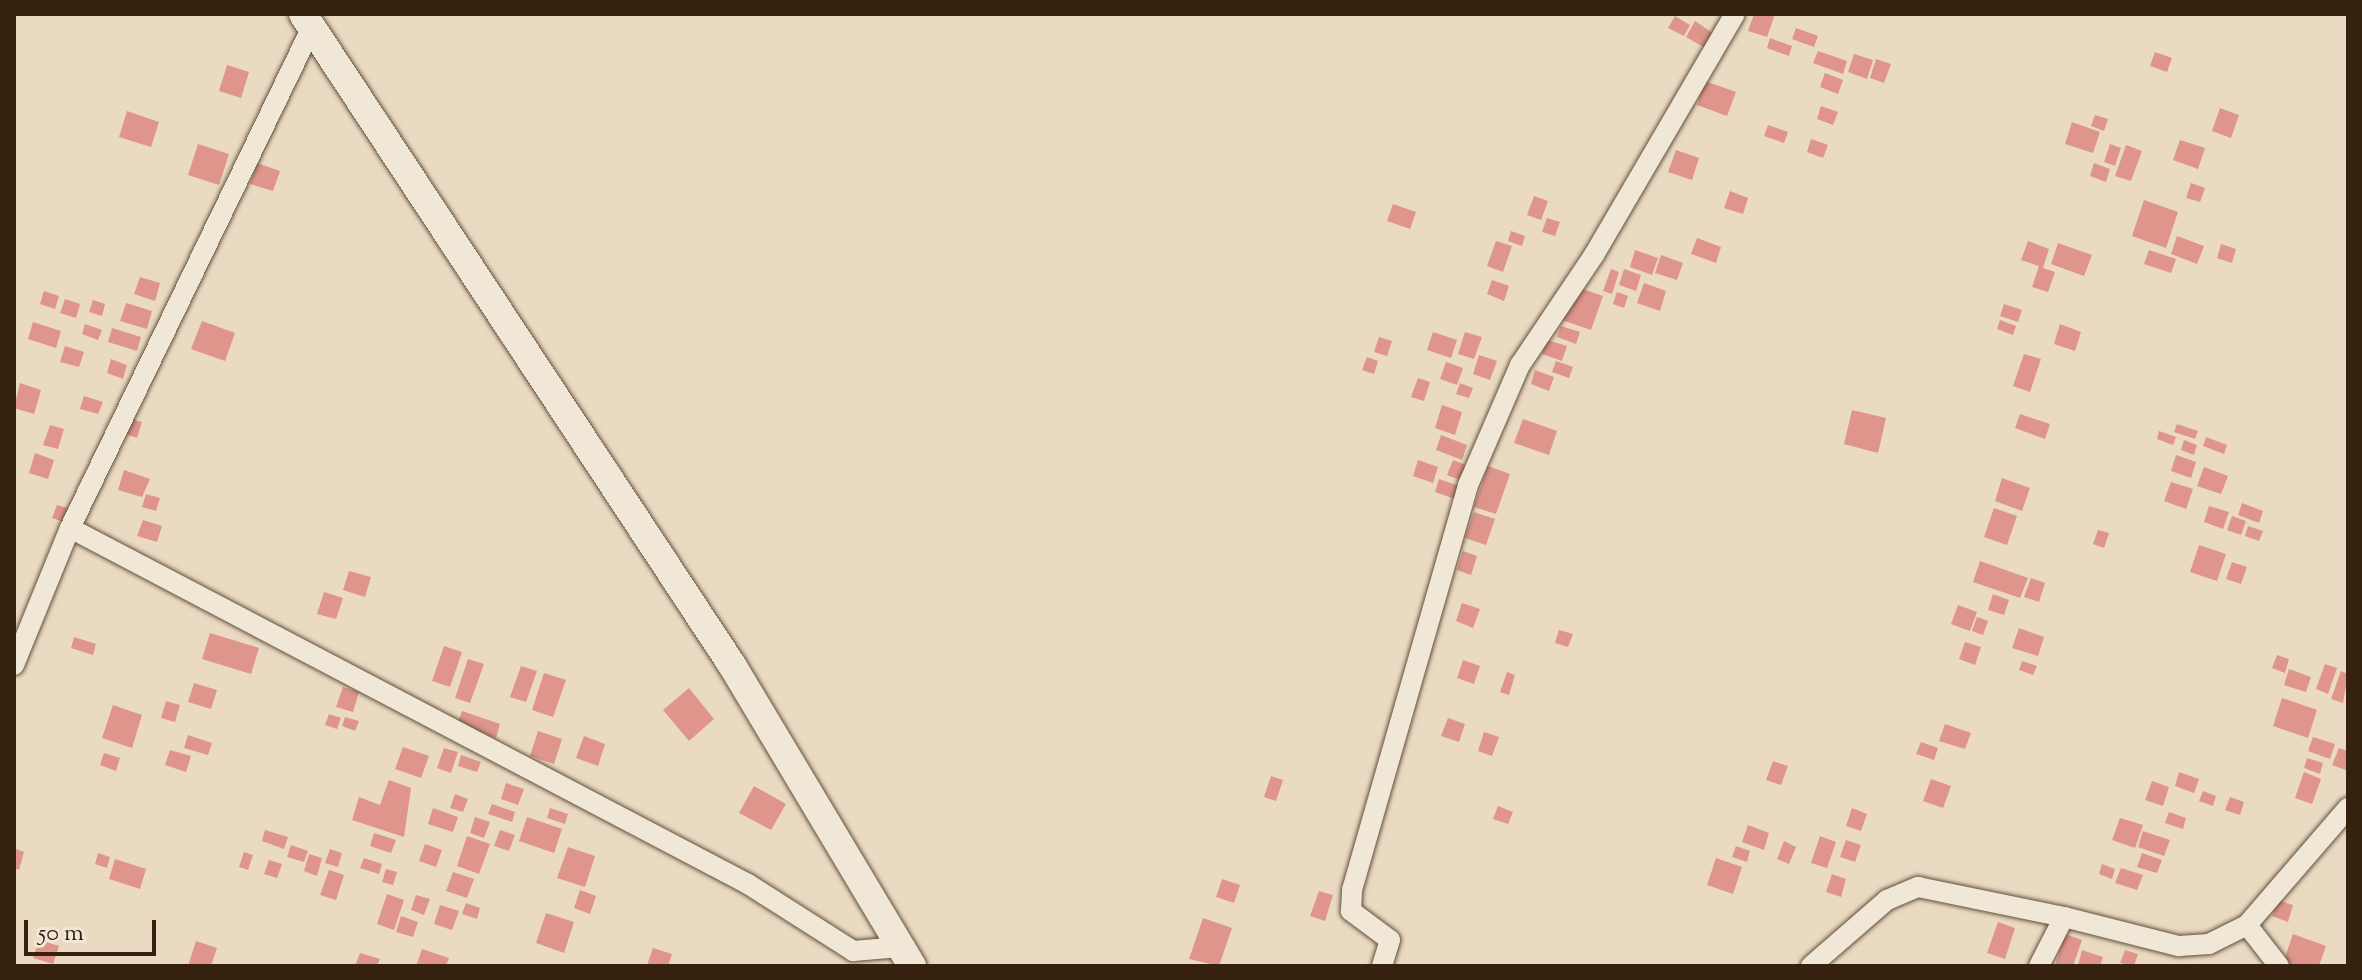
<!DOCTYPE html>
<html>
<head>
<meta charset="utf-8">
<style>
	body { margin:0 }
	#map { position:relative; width:2362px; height:980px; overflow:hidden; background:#eadac2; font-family:"Sorts Mill Goudy",serif }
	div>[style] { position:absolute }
	.building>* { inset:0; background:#df958c }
	.roads { filter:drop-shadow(0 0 2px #624f3b) drop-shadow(0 0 2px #624f3b) }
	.minor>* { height:20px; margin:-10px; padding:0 10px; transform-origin:10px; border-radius:10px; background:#f1e7d7 }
	.secondary>* { height:28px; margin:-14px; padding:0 14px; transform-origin:14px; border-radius:14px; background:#f1e7d7 }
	span { translate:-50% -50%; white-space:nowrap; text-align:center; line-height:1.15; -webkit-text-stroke:7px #f1e7d7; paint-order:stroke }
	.frame { position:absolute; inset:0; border:16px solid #35210e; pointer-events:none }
	.scale { position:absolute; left:24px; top:920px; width:132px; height:36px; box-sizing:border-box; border:4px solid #35210e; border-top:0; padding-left:10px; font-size:24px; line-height:28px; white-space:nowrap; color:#35210e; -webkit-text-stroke:6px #f1e7d7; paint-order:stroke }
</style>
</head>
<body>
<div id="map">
	<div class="building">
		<div style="clip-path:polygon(1754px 14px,1775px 14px,1767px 37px,1748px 31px)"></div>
		<div style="clip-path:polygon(1675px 16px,1690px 25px,1684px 36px,1668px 28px)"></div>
		<div style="clip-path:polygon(1695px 21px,1714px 34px,1705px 48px,1686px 37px)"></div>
		<div style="clip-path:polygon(1796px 28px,1818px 36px,1814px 47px,1792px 39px)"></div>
		<div style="clip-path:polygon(1770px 38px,1792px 46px,1789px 56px,1767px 48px)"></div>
		<div style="clip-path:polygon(1818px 51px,1847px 61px,1843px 74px,1813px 63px)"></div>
		<div style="clip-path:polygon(2155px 52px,2172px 58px,2167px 72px,2150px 66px)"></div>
		<div style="clip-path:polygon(1854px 54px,1873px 60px,1867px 79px,1848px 72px)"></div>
		<div style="clip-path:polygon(1876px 59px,1891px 64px,1884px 83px,1870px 78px)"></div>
		<div style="clip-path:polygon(227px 65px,249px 72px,241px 98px,219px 91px)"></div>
		<div style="clip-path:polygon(1825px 73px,1843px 80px,1838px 94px,1820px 87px)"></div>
		<div style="clip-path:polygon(1705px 81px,1736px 92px,1727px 116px,1697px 105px)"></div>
		<div style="clip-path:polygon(1821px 106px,1838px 112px,1833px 125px,1817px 119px)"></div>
		<div style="clip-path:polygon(2220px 108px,2239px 115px,2231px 138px,2212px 131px)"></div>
		<div style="clip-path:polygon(127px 111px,159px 122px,151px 147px,119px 137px)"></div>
		<div style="clip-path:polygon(2095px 115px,2108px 119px,2104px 131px,2091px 126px)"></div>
		<div style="clip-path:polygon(2072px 122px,2100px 132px,2093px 153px,2065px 144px)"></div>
		<div style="clip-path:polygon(1768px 125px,1788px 132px,1784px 143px,1764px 136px)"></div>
		<div style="clip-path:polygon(1811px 139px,1828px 145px,1823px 158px,1807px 152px)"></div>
		<div style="clip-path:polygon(2180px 140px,2205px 148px,2198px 169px,2173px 160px)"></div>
		<div style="clip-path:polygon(198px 144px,229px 154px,219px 185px,188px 175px)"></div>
		<div style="clip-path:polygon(2110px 144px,2121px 148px,2115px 166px,2104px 162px)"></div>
		<div style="clip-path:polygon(2126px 145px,2142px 151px,2131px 181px,2115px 176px)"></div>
		<div style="clip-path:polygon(1676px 150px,1699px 158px,1692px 180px,1668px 172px)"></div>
		<div style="clip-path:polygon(257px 163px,280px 171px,273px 191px,250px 184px)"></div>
		<div style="clip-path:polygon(2094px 163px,2110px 169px,2106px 182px,2090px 176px)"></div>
		<div style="clip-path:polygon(2191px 183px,2205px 188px,2200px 202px,2186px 198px)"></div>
		<div style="clip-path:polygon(1730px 191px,1748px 198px,1743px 214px,1724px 208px)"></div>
		<div style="clip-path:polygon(1534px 196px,1548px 201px,1541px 220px,1527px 215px)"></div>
		<div style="clip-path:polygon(2144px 200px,2178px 212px,2166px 248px,2132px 236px)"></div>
		<div style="clip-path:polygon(1393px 204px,1416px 212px,1410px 229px,1387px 221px)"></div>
		<div style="clip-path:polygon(1547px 218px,1560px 222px,1555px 236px,1542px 232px)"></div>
		<div style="clip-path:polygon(1511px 231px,1525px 236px,1522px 246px,1508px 241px)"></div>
		<div style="clip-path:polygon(2177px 236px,2204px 246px,2197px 264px,2171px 254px)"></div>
		<div style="clip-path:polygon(1697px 238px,1721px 247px,1716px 263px,1691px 254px)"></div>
		<div style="clip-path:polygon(1496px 241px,1512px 246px,1503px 272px,1487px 266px)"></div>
		<div style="clip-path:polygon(2028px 241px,2049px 249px,2043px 268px,2055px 272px,2048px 292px,2032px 287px,2039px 266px,2021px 260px)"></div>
		<div style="clip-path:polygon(2058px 243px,2092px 255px,2084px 276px,2051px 264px)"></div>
		<div style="clip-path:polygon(2221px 244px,2236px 249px,2232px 263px,2217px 258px)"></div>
		<div style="clip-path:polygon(1635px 250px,1658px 258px,1652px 275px,1630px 267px)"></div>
		<div style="clip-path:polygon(2149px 250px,2176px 259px,2171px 273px,2144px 264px)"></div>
		<div style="clip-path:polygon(1661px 255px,1683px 263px,1677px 280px,1655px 273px)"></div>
		<div style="clip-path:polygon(1611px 269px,1619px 272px,1612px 294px,1603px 291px)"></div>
		<div style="clip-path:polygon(1624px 269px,1641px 275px,1636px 291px,1619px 285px)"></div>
		<div style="clip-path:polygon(140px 277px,160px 283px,155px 301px,134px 294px)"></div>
		<div style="clip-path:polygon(1492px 280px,1509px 286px,1504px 301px,1487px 294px)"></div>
		<div style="clip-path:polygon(1644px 283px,1666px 291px,1660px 311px,1637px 303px)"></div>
		<div style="clip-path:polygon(1574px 286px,1603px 296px,1591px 330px,1562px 320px)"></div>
		<div style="clip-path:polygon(44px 291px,59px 296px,55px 309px,40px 304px)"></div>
		<div style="clip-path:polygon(1617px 292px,1628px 296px,1624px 308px,1613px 304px)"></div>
		<div style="clip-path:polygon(65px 299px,80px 304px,76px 318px,60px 313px)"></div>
		<div style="clip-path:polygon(93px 300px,105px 304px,102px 316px,89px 312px)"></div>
		<div style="clip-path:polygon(126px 303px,152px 311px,147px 329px,120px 321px)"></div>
		<div style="clip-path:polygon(2004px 304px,2022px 310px,2018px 322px,2000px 316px)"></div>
		<div style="clip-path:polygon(2000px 320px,2016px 326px,2013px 335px,1997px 329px)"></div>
		<div style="clip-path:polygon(202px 321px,235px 333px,225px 361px,191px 349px)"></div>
		<div style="clip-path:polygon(33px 322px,61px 331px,56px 348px,28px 339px)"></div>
		<div style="clip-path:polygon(85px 324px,102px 330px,98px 340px,82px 334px)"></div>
		<div style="clip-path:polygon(2060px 324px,2081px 332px,2075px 351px,2054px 344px)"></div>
		<div style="clip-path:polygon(1561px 326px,1580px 332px,1576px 344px,1557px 337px)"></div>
		<div style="clip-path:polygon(112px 328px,141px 337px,137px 351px,108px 342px)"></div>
		<div style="clip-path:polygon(1433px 332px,1457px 340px,1451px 358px,1427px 350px)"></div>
		<div style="clip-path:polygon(1465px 332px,1482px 337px,1474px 359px,1458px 354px)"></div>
		<div style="clip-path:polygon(1379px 337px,1392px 341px,1387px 356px,1374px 352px)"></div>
		<div style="clip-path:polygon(1547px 340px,1567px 346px,1562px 361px,1542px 354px)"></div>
		<div style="clip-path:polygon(65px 346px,84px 352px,79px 367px,60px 362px)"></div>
		<div style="clip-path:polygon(2024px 354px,2041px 359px,2030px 392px,2013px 386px)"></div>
		<div style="clip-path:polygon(1479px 355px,1497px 361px,1490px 380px,1473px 374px)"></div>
		<div style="clip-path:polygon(1367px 357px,1378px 361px,1374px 374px,1362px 370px)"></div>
		<div style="clip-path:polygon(111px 359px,127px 365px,123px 379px,107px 373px)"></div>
		<div style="clip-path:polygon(1556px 361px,1573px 367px,1569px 378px,1552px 372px)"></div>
		<div style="clip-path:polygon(1446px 362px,1463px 368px,1457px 385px,1440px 379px)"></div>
		<div style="clip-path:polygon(1535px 370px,1554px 377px,1549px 391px,1531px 384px)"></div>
		<div style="clip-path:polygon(1418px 378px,1430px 382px,1424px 401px,1411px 397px)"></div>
		<div style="clip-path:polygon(20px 383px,41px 390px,34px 414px,14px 408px)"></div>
		<div style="clip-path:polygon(1460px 383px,1473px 388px,1469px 398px,1456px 394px)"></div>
		<div style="clip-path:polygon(84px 396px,103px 402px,98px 414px,80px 409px)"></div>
		<div style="clip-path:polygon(1442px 405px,1462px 412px,1455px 435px,1435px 428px)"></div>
		<div style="clip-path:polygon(1852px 410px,1886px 418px,1878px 453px,1844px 444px)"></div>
		<div style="clip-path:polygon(2020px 414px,2050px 424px,2045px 439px,2015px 428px)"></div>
		<div style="clip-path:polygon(130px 419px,142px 422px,137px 438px,125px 434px)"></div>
		<div style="clip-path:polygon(1523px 419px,1557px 431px,1549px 455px,1514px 443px)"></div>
		<div style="clip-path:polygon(2177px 424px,2198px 431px,2195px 439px,2174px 432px)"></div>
		<div style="clip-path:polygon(50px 425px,64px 429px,58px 449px,43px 445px)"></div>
		<div style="clip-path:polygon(2159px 431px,2176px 437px,2173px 445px,2157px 439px)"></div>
		<div style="clip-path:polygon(1441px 435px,1467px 445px,1462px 460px,1436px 450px)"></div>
		<div style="clip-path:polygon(2206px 437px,2227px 445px,2224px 454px,2203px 446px)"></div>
		<div style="clip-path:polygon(2184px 440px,2197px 445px,2194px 455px,2181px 450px)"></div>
		<div style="clip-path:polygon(35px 453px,54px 460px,48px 479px,29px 473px)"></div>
		<div style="clip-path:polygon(2176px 455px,2196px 462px,2191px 478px,2171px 471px)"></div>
		<div style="clip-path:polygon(1418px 460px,1438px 467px,1433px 483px,1413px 476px)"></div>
		<div style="clip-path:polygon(1453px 460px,1469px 466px,1463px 481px,1447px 475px)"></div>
		<div style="clip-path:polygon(1488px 466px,1510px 474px,1496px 514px,1474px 507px)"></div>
		<div style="clip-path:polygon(2204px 467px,2228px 476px,2221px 494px,2197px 486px)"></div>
		<div style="clip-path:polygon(124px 470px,150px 479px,142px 497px,118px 490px)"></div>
		<div style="clip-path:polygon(2002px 478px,2030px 488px,2022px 511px,1995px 501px)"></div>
		<div style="clip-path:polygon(1439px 479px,1459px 486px,1455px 499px,1435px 492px)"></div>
		<div style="clip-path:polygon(2171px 482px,2193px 489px,2186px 509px,2164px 501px)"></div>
		<div style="clip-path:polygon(146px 494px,160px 498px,156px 511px,142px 507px)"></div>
		<div style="clip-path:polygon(2242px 503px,2263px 511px,2259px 523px,2238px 515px)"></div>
		<div style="clip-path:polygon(57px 505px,68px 508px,64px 522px,52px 518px)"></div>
		<div style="clip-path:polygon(2209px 506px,2229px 512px,2223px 529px,2204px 522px)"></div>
		<div style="clip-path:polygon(1994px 508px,2017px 516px,2007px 545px,1984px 537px)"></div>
		<div style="clip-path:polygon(1474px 512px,1495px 519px,1486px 545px,1465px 538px)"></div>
		<div style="clip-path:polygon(2232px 516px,2246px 521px,2241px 535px,2227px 530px)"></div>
		<div style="clip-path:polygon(143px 520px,162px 526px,157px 542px,137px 536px)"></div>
		<div style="clip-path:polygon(2248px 526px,2263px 531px,2259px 541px,2245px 536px)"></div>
		<div style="clip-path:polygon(2098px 530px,2109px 533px,2104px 548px,2093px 544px)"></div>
		<div style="clip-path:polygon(2199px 545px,2226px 554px,2217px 581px,2190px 572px)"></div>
		<div style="clip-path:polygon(1463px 551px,1477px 556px,1471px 575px,1457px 570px)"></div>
		<div style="clip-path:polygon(1980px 561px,2028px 578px,2020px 598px,1973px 582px)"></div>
		<div style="clip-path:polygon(2232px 562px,2247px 567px,2241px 584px,2226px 579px)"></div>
		<div style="clip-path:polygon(349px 571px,371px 577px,365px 597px,343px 590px)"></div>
		<div style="clip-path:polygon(2031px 578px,2045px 583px,2039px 602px,2024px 597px)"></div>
		<div style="clip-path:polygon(324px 592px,343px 598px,336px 619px,317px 614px)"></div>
		<div style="clip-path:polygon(1993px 594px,2009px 600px,2004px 615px,1988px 610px)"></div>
		<div style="clip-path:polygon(1462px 603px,1480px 609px,1473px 628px,1456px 621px)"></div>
		<div style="clip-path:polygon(1958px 605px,1977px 612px,1970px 631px,1951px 624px)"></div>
		<div style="clip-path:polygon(1977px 617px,1988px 621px,1983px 635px,1972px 631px)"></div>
		<div style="clip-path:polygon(2019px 628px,2044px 637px,2038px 656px,2012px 648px)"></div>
		<div style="clip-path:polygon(1559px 630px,1573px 634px,1568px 647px,1555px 643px)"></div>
		<div style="clip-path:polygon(210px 633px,259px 648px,251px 674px,202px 659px)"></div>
		<div style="clip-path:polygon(74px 637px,96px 644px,93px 655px,71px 648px)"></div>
		<div style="clip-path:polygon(1965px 642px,1981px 647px,1975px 665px,1959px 659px)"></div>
		<div style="clip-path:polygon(444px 646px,462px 652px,450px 687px,432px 681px)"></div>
		<div style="clip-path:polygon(2277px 655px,2289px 659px,2285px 673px,2272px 668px)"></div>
		<div style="clip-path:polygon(468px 659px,484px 664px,470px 703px,455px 698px)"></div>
		<div style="clip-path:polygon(1463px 660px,1480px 666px,1474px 684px,1457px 678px)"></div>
		<div style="clip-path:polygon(2022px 661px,2037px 666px,2033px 675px,2019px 670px)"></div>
		<div style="clip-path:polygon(2325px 664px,2337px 668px,2328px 694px,2316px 689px)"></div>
		<div style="clip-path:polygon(521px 666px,537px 671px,526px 702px,510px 697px)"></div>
		<div style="clip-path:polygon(2289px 669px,2311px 677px,2306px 692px,2284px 685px)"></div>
		<div style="clip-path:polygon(2341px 671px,2348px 674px,2343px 703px,2331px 699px)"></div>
		<div style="clip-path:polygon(1507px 672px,1515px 675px,1509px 695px,1500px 692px)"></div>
		<div style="clip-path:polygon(544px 673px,566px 680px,553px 717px,532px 710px)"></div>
		<div style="clip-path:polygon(194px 683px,217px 690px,211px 709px,188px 702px)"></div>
		<div style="clip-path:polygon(343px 687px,359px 692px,353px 712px,336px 707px)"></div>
		<div style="clip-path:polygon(689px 688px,714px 719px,689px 741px,663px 710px)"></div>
		<div style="clip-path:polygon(2282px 698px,2317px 710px,2308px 738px,2273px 726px)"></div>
		<div style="clip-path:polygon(166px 701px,180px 705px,175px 722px,161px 718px)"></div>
		<div style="clip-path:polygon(113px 705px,142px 715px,132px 748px,102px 738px)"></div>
		<div style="clip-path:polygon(462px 711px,500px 724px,496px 738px,457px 725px)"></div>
		<div style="clip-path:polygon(329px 714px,341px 718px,337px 729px,325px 725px)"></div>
		<div style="clip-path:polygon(345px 717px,359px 721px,355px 731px,342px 726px)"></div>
		<div style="clip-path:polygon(1448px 718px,1465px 724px,1459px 742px,1441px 736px)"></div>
		<div style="clip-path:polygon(1945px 724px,1971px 733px,1965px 749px,1939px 741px)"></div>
		<div style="clip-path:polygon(538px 731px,562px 739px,554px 764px,530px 756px)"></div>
		<div style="clip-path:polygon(1484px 732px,1499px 737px,1492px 756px,1478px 751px)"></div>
		<div style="clip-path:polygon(188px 735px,212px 743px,208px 755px,184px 748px)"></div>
		<div style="clip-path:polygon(584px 736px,605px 744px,598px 766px,576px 758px)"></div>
		<div style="clip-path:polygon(2313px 737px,2335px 744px,2330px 759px,2308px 751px)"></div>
		<div style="clip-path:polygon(1921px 742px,1938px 748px,1934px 760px,1916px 754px)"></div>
		<div style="clip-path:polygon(403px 747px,429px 756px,421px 778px,395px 769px)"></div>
		<div style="clip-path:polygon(444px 748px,458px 752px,451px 773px,437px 768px)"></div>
		<div style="clip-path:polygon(2339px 748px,2348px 751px,2346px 770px,2332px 765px)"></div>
		<div style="clip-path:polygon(170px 750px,191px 756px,186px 772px,165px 765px)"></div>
		<div style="clip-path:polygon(104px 753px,120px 758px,116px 771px,100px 765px)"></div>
		<div style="clip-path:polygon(461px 755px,481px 762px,477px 772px,458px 766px)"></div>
		<div style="clip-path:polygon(2307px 758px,2323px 763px,2320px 774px,2304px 768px)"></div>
		<div style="clip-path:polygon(1773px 761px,1788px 766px,1781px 785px,1766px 780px)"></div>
		<div style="clip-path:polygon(2179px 772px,2199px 779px,2194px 793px,2175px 786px)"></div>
		<div style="clip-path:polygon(2304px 772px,2321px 779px,2312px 804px,2295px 798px)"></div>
		<div style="clip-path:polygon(1271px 776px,1283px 780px,1276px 801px,1264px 797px)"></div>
		<div style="clip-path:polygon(1931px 779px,1951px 786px,1943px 808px,1923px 801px)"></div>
		<div style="clip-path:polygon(389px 780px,411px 788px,404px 837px,352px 820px,359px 797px,380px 805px)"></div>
		<div style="clip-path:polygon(2152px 781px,2169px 787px,2163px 806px,2145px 800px)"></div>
		<div style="clip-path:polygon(506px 783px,524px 789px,518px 805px,501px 799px)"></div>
		<div style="clip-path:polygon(754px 786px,786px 804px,771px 830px,739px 813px)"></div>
		<div style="clip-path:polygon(2203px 791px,2216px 796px,2213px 806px,2199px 801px)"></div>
		<div style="clip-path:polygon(455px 794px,468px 799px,463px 812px,450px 808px)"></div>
		<div style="clip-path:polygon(2230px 797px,2244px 802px,2240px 815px,2225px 810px)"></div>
		<div style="clip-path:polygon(492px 804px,515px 812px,512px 822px,488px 814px)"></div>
		<div style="clip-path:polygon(1498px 806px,1513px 812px,1508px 824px,1493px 819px)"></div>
		<div style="clip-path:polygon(433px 808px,458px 817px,453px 832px,428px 824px)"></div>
		<div style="clip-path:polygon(550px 808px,568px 814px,565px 824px,547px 818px)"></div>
		<div style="clip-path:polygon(1852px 808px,1867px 814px,1861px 831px,1846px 826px)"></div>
		<div style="clip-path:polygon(2169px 812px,2186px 818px,2183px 829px,2165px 823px)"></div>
		<div style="clip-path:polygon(475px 817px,490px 822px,484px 838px,470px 833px)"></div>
		<div style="clip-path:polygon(527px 817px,562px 829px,554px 853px,519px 841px)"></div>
		<div style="clip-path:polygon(2120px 818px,2143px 825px,2135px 848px,2112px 840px)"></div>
		<div style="clip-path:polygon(1748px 825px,1769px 833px,1764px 850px,1742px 842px)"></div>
		<div style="clip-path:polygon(265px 830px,288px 837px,284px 849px,262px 841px)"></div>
		<div style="clip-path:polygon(500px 830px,515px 835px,509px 851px,494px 846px)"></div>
		<div style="clip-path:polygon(2143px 831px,2170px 840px,2164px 856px,2138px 847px)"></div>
		<div style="clip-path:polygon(374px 833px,396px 840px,391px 853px,370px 846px)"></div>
		<div style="clip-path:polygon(467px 836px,490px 844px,479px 874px,457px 866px)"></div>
		<div style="clip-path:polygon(1820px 836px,1836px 842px,1827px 868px,1811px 863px)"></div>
		<div style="clip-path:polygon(1846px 840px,1861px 845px,1855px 862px,1840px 857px)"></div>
		<div style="clip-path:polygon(1784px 841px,1796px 847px,1789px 864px,1777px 859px)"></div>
		<div style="clip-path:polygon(425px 844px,442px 850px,436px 867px,419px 861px)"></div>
		<div style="clip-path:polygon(291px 845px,308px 851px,304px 862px,287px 857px)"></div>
		<div style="clip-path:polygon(1736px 846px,1750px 851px,1747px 862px,1732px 857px)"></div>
		<div style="clip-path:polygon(568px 847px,595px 856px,585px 887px,557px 878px)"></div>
		<div style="clip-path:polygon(14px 848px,24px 852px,19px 870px,14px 868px)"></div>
		<div style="clip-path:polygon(330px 849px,342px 853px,338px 867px,325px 863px)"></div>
		<div style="clip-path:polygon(244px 852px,253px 855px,248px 870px,239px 867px)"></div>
		<div style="clip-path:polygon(98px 853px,110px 857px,107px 868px,95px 864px)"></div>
		<div style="clip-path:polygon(2142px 853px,2162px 860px,2157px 873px,2137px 867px)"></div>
		<div style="clip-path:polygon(309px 854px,322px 858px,317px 876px,304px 871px)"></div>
		<div style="clip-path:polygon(364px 858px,382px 864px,379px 874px,360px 868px)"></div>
		<div style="clip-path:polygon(1716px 858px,1742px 867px,1733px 894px,1707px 885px)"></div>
		<div style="clip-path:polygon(115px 859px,146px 869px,140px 889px,109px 879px)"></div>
		<div style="clip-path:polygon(269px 860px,282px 864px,277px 878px,264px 874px)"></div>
		<div style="clip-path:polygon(2102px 864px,2115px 869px,2112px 879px,2099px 874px)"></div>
		<div style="clip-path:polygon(2121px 868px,2143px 875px,2137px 890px,2115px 883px)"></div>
		<div style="clip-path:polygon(386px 869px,397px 872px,393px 885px,382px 882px)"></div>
		<div style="clip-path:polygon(329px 870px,344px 875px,336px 900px,320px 895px)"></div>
		<div style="clip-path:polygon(453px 872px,474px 879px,467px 898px,446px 891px)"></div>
		<div style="clip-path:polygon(1832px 874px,1846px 879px,1841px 897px,1826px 892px)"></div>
		<div style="clip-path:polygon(1222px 879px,1240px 885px,1234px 903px,1216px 897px)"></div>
		<div style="clip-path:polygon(580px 890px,596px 896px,590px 914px,574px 908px)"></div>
		<div style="clip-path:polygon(1319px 891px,1333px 895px,1325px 921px,1310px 916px)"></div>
		<div style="clip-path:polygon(387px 894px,404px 900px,394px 930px,377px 924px)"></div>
		<div style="clip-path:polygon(416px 895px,430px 899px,424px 915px,411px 910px)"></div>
		<div style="clip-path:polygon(2278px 900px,2293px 905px,2288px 922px,2272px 916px)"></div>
		<div style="clip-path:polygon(466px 903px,480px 908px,477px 919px,462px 914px)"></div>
		<div style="clip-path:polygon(440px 905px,459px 911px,452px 930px,434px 924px)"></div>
		<div style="clip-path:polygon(546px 913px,574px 922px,564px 953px,536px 943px)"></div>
		<div style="clip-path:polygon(401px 916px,418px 922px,413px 937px,396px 932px)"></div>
		<div style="clip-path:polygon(1203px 918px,1232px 928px,1219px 966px,1189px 959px)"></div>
		<div style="clip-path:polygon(1998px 922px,2015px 928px,2005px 959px,1987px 953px)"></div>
		<div style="clip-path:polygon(2065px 934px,2082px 940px,2073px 966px,2055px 966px)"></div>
		<div style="clip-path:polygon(2293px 934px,2326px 946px,2319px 966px,2282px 966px)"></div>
		<div style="clip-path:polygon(39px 940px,59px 946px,53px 964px,33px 958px)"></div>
		<div style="clip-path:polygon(196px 941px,217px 948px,211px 966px,188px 966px)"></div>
		<div style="clip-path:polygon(653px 948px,672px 954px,668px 966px,647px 965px)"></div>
		<div style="clip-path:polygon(422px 949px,449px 958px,446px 966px,416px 966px)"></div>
		<div style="clip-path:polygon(2082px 950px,2103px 957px,2100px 966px,2078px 965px)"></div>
		<div style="clip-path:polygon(2125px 950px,2138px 954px,2134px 966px,2120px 963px)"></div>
		<div style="clip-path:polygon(360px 953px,380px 959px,377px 966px,355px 966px)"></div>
	</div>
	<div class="roads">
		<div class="minor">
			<div style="left:70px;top:528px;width:766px;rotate:27.7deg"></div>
			<div style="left:748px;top:884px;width:125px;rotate:32.5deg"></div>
			<div style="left:853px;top:951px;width:47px;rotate:-4.9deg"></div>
			<div style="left:14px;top:665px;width:148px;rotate:-67.8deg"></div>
			<div style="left:70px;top:528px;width:556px;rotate:-64.22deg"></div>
			<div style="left:2247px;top:925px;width:52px;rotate:52deg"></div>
			<div style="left:1382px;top:966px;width:27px;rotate:-73deg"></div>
			<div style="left:1390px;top:940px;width:49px;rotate:-143.4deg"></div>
			<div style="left:1351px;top:911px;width:21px;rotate:-87deg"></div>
			<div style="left:1352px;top:890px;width:421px;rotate:-74deg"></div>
			<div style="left:1468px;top:485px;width:131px;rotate:-66.6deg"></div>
			<div style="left:1520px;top:365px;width:133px;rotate:-56.1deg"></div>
			<div style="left:1594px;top:255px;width:279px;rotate:-59.7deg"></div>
			<div style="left:1811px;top:966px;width:101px;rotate:-41deg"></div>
			<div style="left:1887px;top:900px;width:34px;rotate:-23deg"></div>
			<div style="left:1918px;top:887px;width:149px;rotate:11.6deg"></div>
			<div style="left:2039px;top:966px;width:55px;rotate:-63deg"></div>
			<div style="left:2064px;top:917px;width:119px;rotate:14.2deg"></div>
			<div style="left:2179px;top:946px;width:30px;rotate:-4deg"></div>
			<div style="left:2209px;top:944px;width:42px;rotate:-26.6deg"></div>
			<div style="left:2247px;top:925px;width:155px;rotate:-49.2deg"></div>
		</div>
		<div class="secondary">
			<div style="left:303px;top:14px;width:780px;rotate:56.62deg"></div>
			<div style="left:732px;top:665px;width:351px;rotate:59.1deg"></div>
		</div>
	</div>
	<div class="frame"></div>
	<div class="scale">50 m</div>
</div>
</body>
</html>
